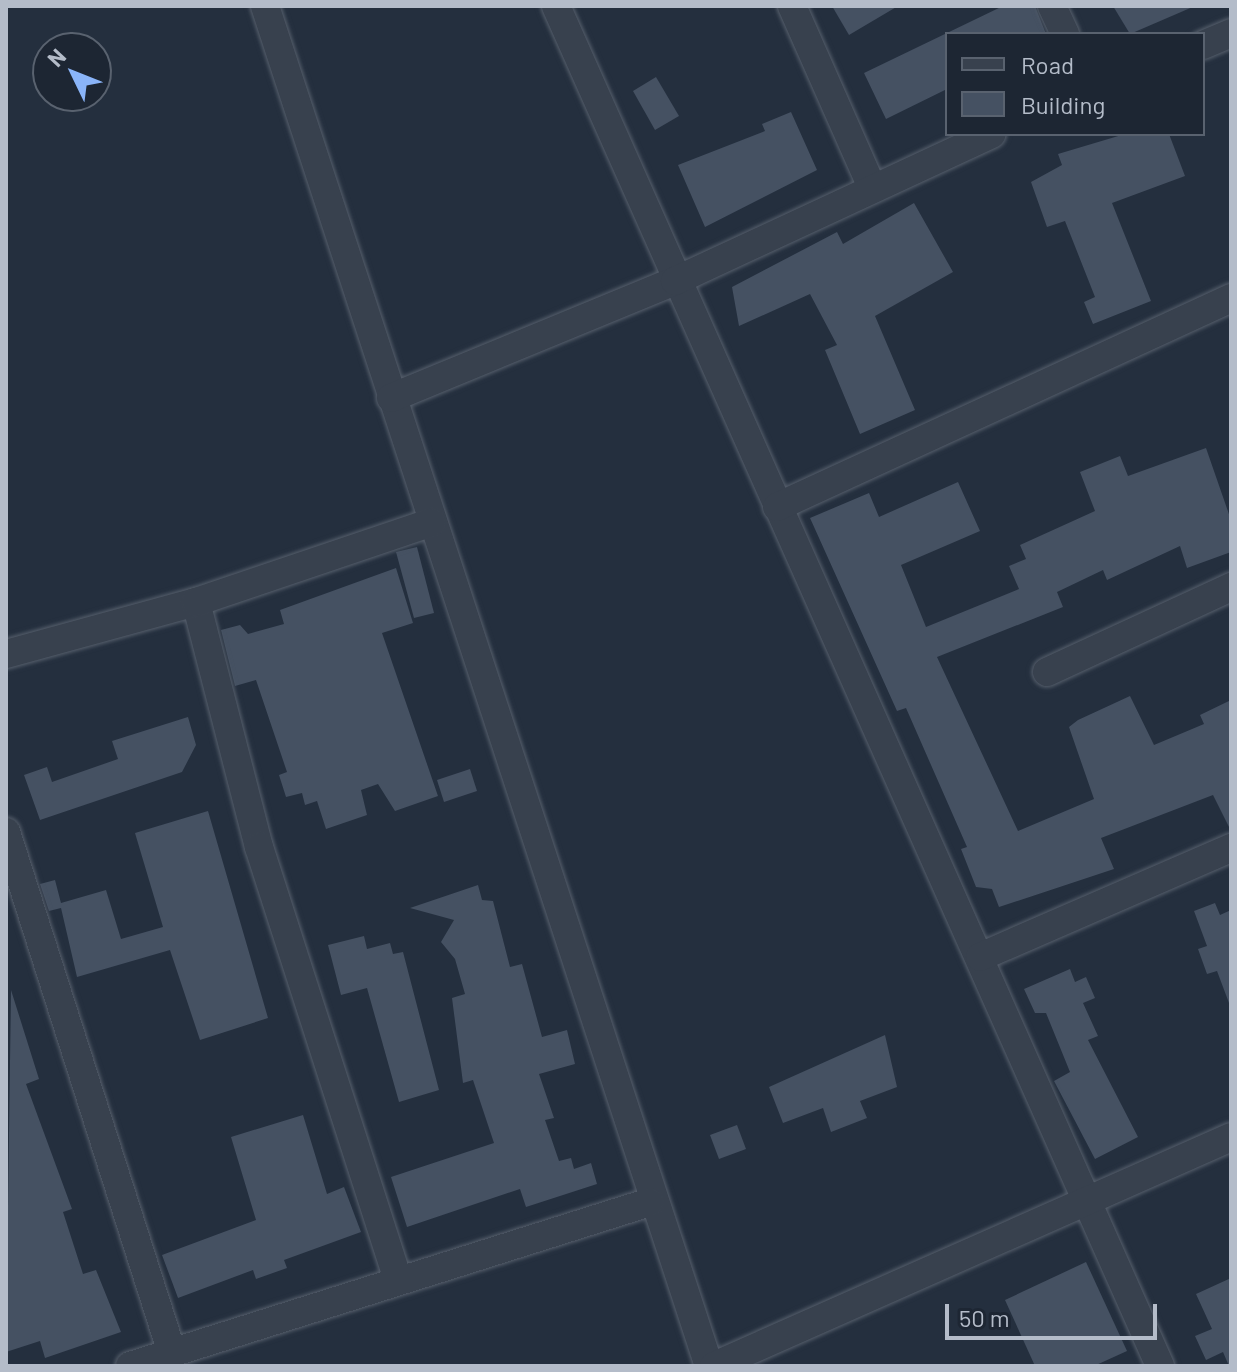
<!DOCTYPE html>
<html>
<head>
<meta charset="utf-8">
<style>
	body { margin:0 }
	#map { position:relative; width:1237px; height:1372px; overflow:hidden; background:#242f3e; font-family:Barlow,sans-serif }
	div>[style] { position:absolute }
	.building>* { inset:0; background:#455162 }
	.roads { filter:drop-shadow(0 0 2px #565f6c) drop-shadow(0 0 2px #565f6c) }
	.minor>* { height:28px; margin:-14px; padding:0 14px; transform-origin:14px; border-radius:14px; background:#38414e }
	span { translate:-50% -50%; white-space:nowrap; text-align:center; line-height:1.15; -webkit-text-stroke:8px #1d2633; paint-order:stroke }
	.frame { position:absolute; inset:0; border:8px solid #b4bcc9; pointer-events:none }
	.legend { position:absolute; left:945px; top:32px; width:260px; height:104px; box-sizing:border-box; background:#1d2633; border:2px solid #59626f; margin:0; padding:10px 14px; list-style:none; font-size:24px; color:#b4bcc9 }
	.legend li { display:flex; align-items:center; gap:16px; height:40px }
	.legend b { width:40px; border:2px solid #59626f }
	.north { position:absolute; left:32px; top:32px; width:80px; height:80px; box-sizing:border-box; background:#1d2633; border:2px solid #59626f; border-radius:50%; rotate:313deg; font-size:22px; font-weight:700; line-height:32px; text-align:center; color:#b4bcc9 }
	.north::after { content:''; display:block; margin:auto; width:28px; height:36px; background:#8ab4f8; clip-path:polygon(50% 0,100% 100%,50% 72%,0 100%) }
	.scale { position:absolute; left:945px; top:1304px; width:212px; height:36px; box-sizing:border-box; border:4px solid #b4bcc9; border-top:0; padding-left:10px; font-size:24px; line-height:28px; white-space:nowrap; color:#b4bcc9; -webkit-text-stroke:6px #1d2633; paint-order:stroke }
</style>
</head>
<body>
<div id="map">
	<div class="building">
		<div style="clip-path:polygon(832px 6px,898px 6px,849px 35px)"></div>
		<div style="clip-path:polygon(1003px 6px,1035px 6px,1046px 34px,947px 34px,947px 89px,886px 119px,864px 73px)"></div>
		<div style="clip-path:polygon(1113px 6px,1195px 6px,1130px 34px)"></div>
		<div style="clip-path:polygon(656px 77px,679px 116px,655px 130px,633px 91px)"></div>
		<div style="clip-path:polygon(791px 112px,817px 170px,705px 227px,678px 165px,765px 131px,762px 124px)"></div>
		<div style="clip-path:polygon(1125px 134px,1169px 134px,1185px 176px,1112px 203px,1151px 301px,1093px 324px,1084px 302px,1095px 297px,1065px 221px,1047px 227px,1031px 182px,1062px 165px,1058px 154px)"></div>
		<div style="clip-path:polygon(914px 203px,953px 272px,875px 316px,915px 410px,860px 434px,825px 350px,837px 345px,810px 294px,739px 326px,732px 287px,837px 232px,843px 244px)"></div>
		<div style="clip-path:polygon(1206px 448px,1231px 520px,1231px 552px,1187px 568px,1180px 546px,1107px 580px,1103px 570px,1057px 592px,1063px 607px,937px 657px,1018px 831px,1094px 799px,1069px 727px,1078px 720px,1130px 696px,1154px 745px,1204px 724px,1200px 715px,1231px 700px,1231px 831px,1213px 795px,1101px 838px,1114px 869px,999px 907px,992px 889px,976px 887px,961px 849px,967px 847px,906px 708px,897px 711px,810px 518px,869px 493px,879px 517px,958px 482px,980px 531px,901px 565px,926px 627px,1019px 589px,1009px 566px,1026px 559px,1020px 545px,1095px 511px,1080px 472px,1120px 456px,1128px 476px)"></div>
		<div style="clip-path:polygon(417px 547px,434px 613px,414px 618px,396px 552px)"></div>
		<div style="clip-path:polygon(396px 568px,413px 623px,382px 633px,438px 796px,395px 811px,378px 784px,361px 790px,367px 815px,326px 829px,317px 801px,305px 805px,302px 793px,286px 797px,279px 775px,287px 772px,256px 680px,235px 686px,221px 630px,240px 625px,248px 634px,284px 624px,280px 610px)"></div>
		<div style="clip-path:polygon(188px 717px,196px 745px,182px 772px,40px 820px,24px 775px,47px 767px,52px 782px,118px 759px,112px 741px)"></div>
		<div style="clip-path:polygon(470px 769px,477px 791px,444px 802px,437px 780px)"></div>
		<div style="clip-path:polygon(208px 811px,268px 1018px,200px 1040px,170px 950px,77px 977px,61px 908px,49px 911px,40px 884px,55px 880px,61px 903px,106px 890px,121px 939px,163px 927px,135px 833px)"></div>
		<div style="clip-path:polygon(478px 885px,482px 900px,493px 901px,510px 967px,522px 964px,542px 1037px,567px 1030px,575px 1064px,539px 1074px,554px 1118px,545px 1120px,559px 1161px,571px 1158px,574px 1169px,591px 1163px,597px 1184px,526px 1207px,520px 1189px,407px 1227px,391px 1177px,494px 1143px,473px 1080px,463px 1083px,452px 998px,465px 994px,455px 959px,441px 942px,454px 920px,410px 908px)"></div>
		<div style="clip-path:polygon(1215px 903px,1220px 915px,1231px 910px,1229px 1003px,1217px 971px,1207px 974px,1198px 949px,1207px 946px,1194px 911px)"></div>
		<div style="clip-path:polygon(364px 936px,367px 949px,390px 943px,393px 954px,403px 952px,439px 1090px,399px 1102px,367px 988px,341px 995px,328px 945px)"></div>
		<div style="clip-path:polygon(1070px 969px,1075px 982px,1086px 977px,1095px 998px,1083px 1003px,1098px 1036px,1088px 1040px,1138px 1137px,1095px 1159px,1054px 1081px,1070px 1072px,1046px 1013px,1035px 1013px,1024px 989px)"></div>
		<div style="clip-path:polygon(11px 990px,39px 1079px,26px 1084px,72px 1209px,63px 1212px,83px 1274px,96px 1270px,121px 1332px,45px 1358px,40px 1341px,6px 1352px)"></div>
		<div style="clip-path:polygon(885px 1035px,897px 1087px,860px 1101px,867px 1118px,831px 1132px,823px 1108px,783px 1123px,769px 1087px)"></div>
		<div style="clip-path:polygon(303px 1115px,327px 1194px,344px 1187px,361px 1232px,284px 1260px,287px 1268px,256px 1279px,253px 1270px,178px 1298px,162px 1255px,256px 1220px,231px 1137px)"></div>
		<div style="clip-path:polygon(737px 1125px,746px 1149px,719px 1159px,710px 1135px)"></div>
		<div style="clip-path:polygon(1086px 1262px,1127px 1351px,1094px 1366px,1035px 1366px,1005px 1300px)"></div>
		<div style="clip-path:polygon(1231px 1278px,1231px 1366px,1229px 1366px,1223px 1352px,1206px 1360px,1195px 1336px,1212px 1329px,1196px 1294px)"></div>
	</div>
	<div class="roads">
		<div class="minor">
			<div style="left:265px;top:6px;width:1431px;rotate:71.92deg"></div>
			<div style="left:556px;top:6px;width:1488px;rotate:66.05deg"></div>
			<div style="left:792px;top:6px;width:198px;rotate:66.2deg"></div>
			<div style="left:1052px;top:6px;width:31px;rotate:65deg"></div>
			<div style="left:1203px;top:45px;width:30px;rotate:-23deg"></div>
			<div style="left:391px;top:398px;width:307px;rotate:-22.4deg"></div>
			<div style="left:675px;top:281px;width:349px;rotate:-24.9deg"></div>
			<div style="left:777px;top:507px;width:500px;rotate:-24.7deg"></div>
			<div style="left:196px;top:602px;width:253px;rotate:75.6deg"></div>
			<div style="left:259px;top:847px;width:454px;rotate:72.2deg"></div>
			<div style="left:6px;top:654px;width:197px;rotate:-15.3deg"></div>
			<div style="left:196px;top:602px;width:249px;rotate:-18.7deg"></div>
			<div style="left:1047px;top:672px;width:203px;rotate:-24.8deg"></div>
			<div style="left:6px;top:832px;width:547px;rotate:72.33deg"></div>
			<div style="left:980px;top:957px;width:274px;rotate:-23.5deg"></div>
			<div style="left:130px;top:1366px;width:545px;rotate:-17.5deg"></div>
			<div style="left:714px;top:1366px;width:565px;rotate:-23.89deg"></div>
		</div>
	</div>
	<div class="frame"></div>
	<ul class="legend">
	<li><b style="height:10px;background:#38414e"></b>Road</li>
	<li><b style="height:22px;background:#455162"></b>Building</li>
	</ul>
	<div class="north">N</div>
	<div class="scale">50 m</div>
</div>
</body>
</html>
